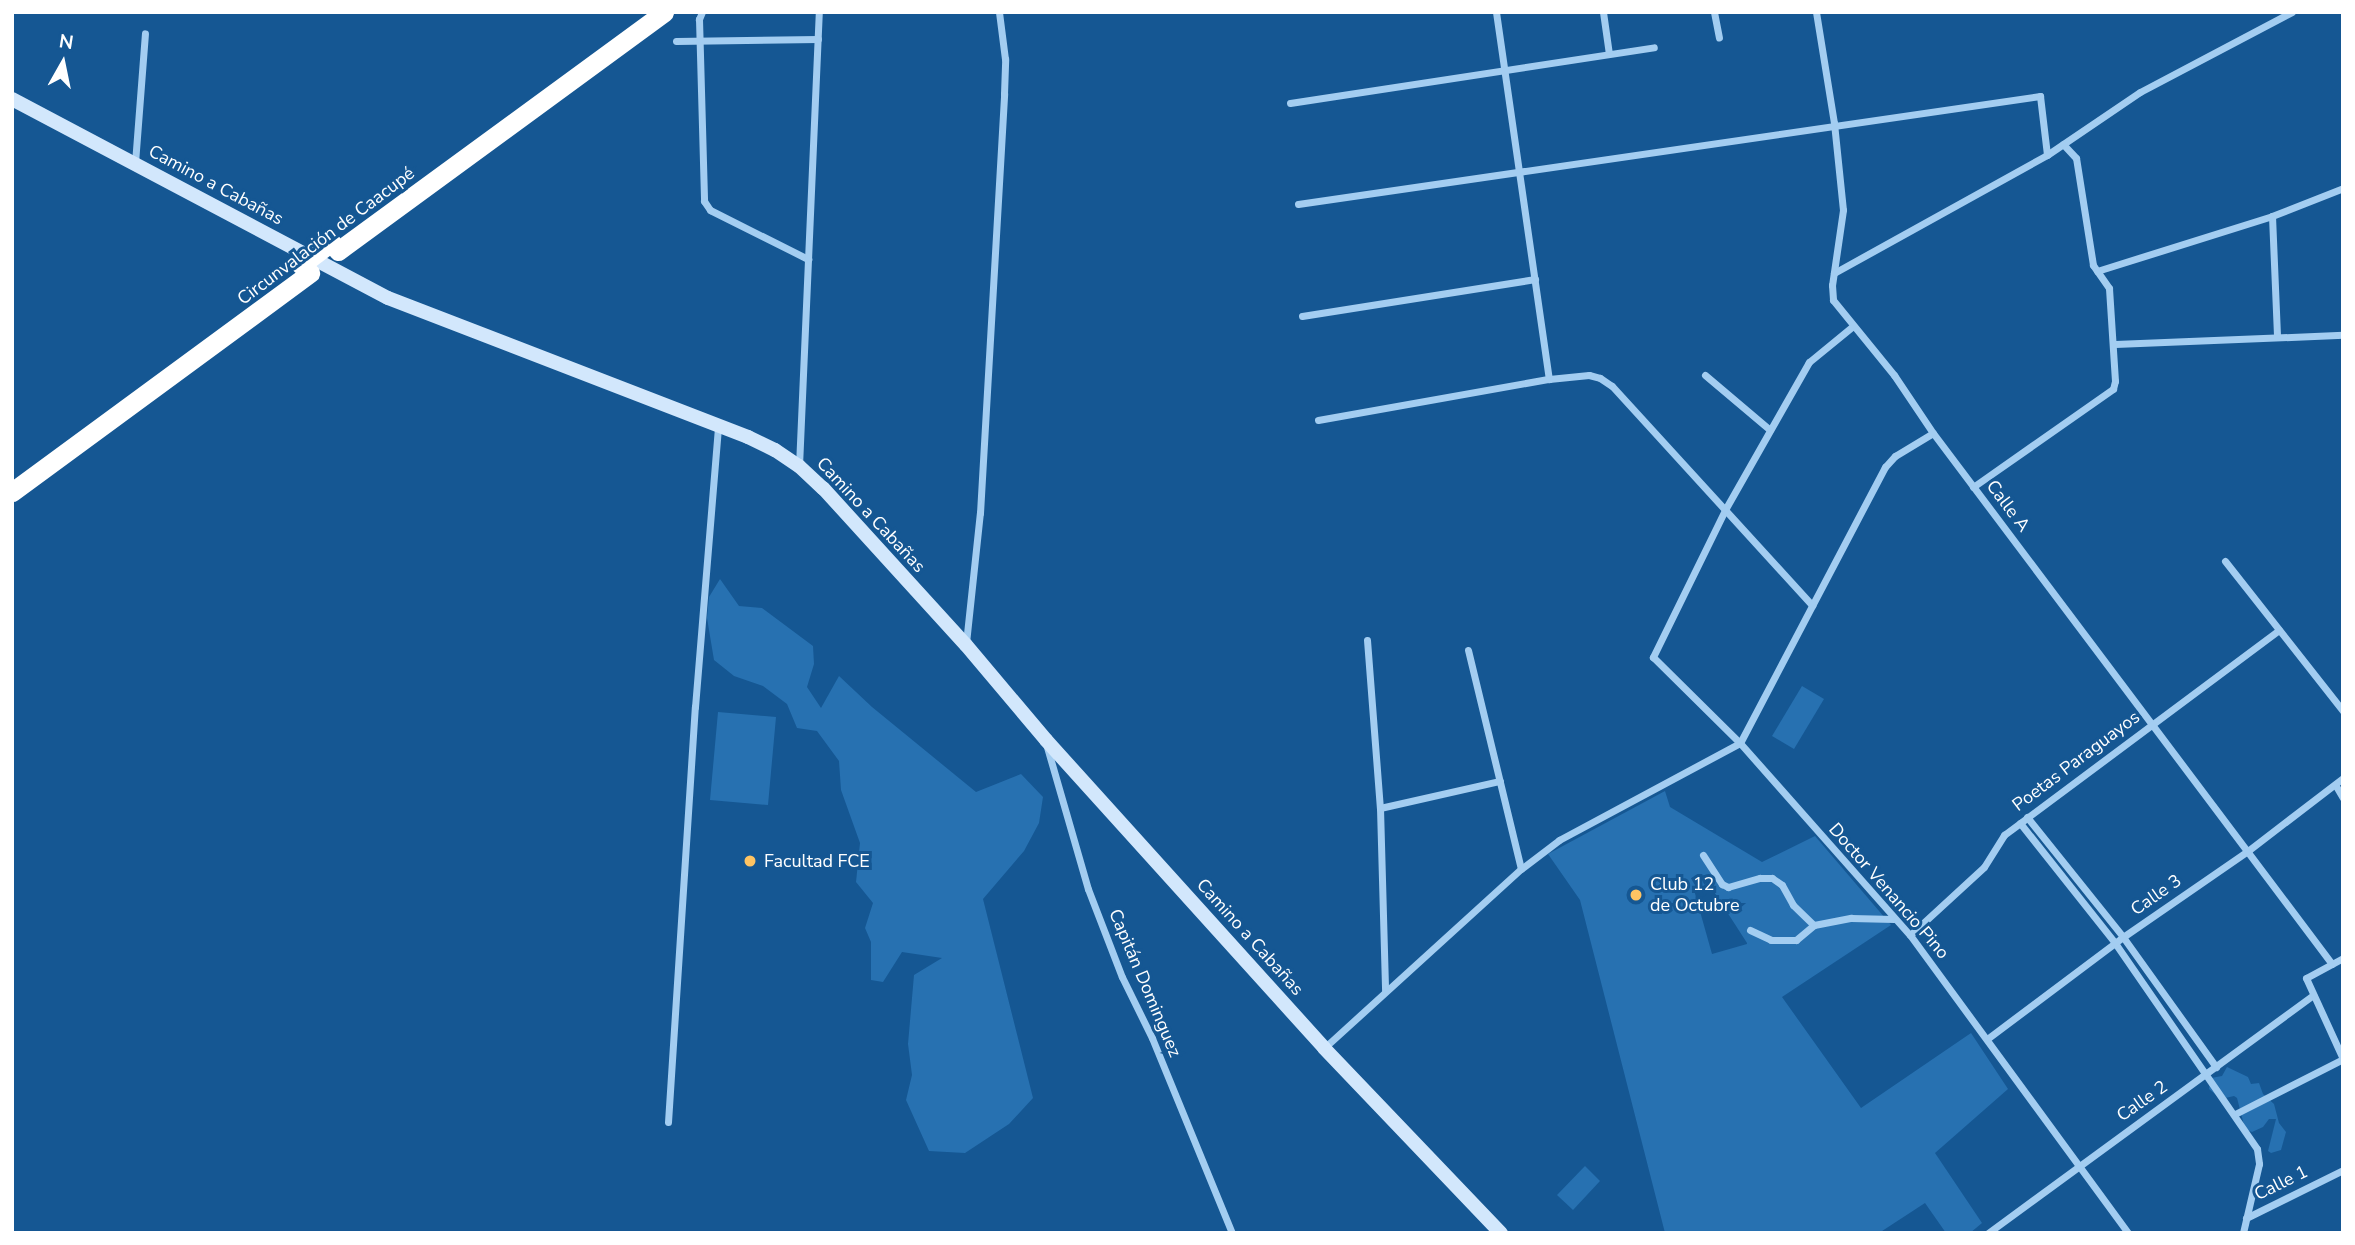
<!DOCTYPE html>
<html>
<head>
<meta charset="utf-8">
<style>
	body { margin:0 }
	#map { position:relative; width:2355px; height:1245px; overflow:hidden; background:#155793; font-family:"Nunito Sans",sans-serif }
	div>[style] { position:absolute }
	.green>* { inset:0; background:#2771b1 }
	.street>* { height:7px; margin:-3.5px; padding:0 3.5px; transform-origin:3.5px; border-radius:3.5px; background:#a3cdf1 }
	.secondary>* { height:14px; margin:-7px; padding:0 7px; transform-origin:7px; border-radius:7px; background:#d2e7fc }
	.highway>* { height:19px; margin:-9.5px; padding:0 9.5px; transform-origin:9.5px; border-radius:9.5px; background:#fff }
	.highway-bridge>* { height:19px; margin:-9.5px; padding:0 9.5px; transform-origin:9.5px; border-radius:9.5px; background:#fff }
	.dots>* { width:19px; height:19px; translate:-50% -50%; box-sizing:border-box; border:4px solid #155793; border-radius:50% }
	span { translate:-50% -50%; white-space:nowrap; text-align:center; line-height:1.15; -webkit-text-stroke:6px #155793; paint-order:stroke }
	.street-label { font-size:18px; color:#fff }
	.poi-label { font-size:18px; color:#fff }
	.left { translate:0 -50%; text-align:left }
	.frame { position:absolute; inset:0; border:14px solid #fff; pointer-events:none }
	.north { position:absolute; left:28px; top:28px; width:70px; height:70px; -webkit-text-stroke:5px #155793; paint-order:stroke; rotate:9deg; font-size:19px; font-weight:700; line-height:28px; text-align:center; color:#fff }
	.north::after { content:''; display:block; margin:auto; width:24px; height:32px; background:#fff; clip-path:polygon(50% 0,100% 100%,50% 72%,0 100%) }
</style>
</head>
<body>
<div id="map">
	<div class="green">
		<div style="clip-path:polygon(720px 579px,739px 606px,762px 608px,813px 646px,814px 664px,807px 687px,821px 708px,839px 676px,872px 707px,976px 792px,1021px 774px,1043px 797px,1039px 823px,1024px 851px,983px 899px,1033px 1098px,1009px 1124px,965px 1153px,929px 1151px,906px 1100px,912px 1075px,908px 1044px,914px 975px,942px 958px,902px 952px,883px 982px,871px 980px,871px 942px,865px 928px,873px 903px,856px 882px,860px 843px,841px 790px,839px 761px,817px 731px,797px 728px,787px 704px,763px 686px,734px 676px,714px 660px,707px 618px,709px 597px)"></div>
		<div style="clip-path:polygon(1802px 686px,1824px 699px,1794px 749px,1772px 736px)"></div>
		<div style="clip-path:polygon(718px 712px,776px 717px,768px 805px,710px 800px)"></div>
		<div style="clip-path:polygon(evenodd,1665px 791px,1670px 807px,1762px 862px,1815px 836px,1891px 925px,1782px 997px,1861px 1108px,1971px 1033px,2008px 1089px,1935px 1153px,1982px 1223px,1970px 1233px,1946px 1233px,1925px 1203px,1879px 1233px,1665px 1233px,1580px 900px,1548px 854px,1665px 791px,1709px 884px,1747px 943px,1747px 944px,1712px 954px,1694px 890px,1709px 884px)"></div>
		<div style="clip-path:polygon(2227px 1067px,2248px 1077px,2251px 1084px,2259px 1083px,2263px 1094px,2274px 1104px,2279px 1123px,2286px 1132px,2281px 1150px,2271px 1153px,2268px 1151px,2276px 1119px,2269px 1119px,2263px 1127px,2252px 1132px,2245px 1129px,2237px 1098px,2234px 1096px,2221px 1099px,2209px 1089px,2211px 1078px,2222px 1076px)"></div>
		<div style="clip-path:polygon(1585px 1166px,1600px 1181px,1573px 1210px,1557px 1195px)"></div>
	</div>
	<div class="street">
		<div style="left:702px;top:12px;width:8px;rotate:113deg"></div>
		<div style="left:699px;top:19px;width:182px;rotate:88.4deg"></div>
		<div style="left:704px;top:201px;width:11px;rotate:56deg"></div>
		<div style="left:710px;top:210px;width:110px;rotate:26.6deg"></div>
		<div style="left:1496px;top:12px;width:371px;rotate:81.8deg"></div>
		<div style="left:1603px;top:12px;width:42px;rotate:81.9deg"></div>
		<div style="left:1714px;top:12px;width:26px;rotate:79deg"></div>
		<div style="left:1816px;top:12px;width:112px;rotate:80.8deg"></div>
		<div style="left:1834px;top:123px;width:87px;rotate:84.1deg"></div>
		<div style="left:1843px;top:210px;width:76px;rotate:98.3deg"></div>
		<div style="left:1832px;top:285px;width:15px;rotate:86deg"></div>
		<div style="left:1833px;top:300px;width:97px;rotate:50.9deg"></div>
		<div style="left:1894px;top:375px;width:70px;rotate:56.1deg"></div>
		<div style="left:1933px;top:433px;width:664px;rotate:53.08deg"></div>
		<div style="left:676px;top:41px;width:142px;rotate:-0.8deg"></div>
		<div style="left:1290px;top:103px;width:368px;rotate:-8.7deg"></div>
		<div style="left:135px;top:163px;width:130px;rotate:-85.6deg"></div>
		<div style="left:1298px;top:204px;width:750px;rotate:-8.28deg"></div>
		<div style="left:2040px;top:96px;width:59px;rotate:83.2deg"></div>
		<div style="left:2272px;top:216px;width:121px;rotate:87.6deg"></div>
		<div style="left:2097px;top:271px;width:183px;rotate:-17.4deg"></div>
		<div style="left:2272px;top:216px;width:76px;rotate:-21.5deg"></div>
		<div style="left:1834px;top:273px;width:244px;rotate:-29deg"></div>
		<div style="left:2047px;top:155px;width:112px;rotate:-34.1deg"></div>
		<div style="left:2140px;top:92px;width:172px;rotate:-27.8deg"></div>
		<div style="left:1302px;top:316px;width:236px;rotate:-9deg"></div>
		<div style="left:1853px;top:326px;width:57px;rotate:140.7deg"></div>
		<div style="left:1809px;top:362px;width:170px;rotate:119.6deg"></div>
		<div style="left:1725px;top:510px;width:164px;rotate:116.1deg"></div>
		<div style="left:1653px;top:657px;width:122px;rotate:44.7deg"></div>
		<div style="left:1740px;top:743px;width:256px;rotate:48.5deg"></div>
		<div style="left:1910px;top:935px;width:369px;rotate:53.8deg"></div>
		<div style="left:2115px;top:344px;width:228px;rotate:-2.3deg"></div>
		<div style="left:1705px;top:375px;width:85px;rotate:40.2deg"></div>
		<div style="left:1318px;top:420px;width:235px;rotate:-10.1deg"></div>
		<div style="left:1549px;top:379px;width:40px;rotate:-5.7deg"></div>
		<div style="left:1589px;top:375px;width:11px;rotate:15deg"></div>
		<div style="left:1600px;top:378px;width:14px;rotate:34deg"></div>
		<div style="left:1612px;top:386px;width:297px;rotate:47.6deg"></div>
		<div style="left:799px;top:466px;width:454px;rotate:-87.5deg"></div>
		<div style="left:1973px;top:487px;width:171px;rotate:-35deg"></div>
		<div style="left:2113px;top:389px;width:8px;rotate:-76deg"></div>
		<div style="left:2115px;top:381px;width:93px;rotate:-93.7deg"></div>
		<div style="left:2109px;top:288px;width:28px;rotate:-125deg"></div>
		<div style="left:2093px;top:265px;width:108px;rotate:-99deg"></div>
		<div style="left:2076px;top:158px;width:19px;rotate:-133deg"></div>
		<div style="left:2225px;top:561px;width:191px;rotate:51.8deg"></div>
		<div style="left:1367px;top:640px;width:169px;rotate:85.6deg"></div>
		<div style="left:1380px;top:808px;width:183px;rotate:88.4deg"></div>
		<div style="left:966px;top:643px;width:131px;rotate:-83.9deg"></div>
		<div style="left:980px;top:513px;width:420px;rotate:-86.7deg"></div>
		<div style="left:1004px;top:94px;width:35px;rotate:-88deg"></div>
		<div style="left:1005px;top:59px;width:47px;rotate:-97.3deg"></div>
		<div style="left:1468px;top:650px;width:225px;rotate:76.4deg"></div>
		<div style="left:1047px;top:747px;width:148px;rotate:73.9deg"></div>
		<div style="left:1088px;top:889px;width:94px;rotate:68.9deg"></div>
		<div style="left:1122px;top:977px;width:68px;rotate:63.8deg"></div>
		<div style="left:1152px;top:1038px;width:211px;rotate:67.7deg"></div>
		<div style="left:2336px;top:786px;width:14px;rotate:60deg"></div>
		<div style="left:1380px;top:808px;width:123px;rotate:-12.7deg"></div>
		<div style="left:2027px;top:817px;width:154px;rotate:51.3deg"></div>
		<div style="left:2123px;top:937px;width:160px;rotate:54.4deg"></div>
		<div style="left:2020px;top:823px;width:153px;rotate:51.6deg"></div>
		<div style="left:2115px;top:943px;width:250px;rotate:55.4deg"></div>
		<div style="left:2257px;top:1149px;width:15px;rotate:82deg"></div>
		<div style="left:2259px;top:1164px;width:71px;rotate:103.1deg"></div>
		<div style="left:1703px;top:855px;width:35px;rotate:57deg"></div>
		<div style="left:1722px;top:884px;width:7px;rotate:27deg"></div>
		<div style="left:1728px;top:887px;width:33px;rotate:-16deg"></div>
		<div style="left:1760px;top:878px;width:12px"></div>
		<div style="left:1772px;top:878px;width:12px;rotate:35deg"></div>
		<div style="left:1782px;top:885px;width:23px;rotate:61deg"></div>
		<div style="left:1793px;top:905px;width:29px;rotate:44deg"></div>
		<div style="left:1814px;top:925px;width:38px;rotate:-11deg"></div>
		<div style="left:1851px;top:918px;width:43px;rotate:1.3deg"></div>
		<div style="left:1750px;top:930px;width:23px;rotate:25deg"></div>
		<div style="left:1771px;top:940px;width:25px"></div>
		<div style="left:1796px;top:940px;width:23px;rotate:-40deg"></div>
		<div style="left:1910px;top:935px;width:100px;rotate:-42.6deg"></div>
		<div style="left:1984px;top:867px;width:38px;rotate:-58deg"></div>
		<div style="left:2004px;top:835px;width:343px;rotate:-36.7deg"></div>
		<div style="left:2343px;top:958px;width:42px;rotate:151.6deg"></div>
		<div style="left:2306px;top:978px;width:89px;rotate:65.4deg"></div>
		<div style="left:1987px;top:1039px;width:170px;rotate:-36.9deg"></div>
		<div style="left:2123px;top:937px;width:153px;rotate:-34.6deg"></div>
		<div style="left:2249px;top:850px;width:118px;rotate:-37.5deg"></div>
		<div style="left:1324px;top:1048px;width:266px;rotate:-42.3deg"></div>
		<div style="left:1521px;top:869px;width:48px;rotate:-37.3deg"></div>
		<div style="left:1559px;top:840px;width:205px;rotate:-28.2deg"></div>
		<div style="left:1740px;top:743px;width:312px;rotate:-62.3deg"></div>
		<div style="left:1885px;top:467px;width:15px;rotate:-48deg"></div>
		<div style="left:1895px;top:456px;width:44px;rotate:-31.2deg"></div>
		<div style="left:2235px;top:1114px;width:121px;rotate:-27deg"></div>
		<div style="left:668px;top:1122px;width:416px;rotate:-86.3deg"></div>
		<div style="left:695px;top:707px;width:282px;rotate:-85.3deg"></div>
		<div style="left:2246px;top:1218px;width:108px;rotate:-26.3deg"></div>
		<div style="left:1988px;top:1233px;width:403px;rotate:-36.2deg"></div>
	</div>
	<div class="secondary">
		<div style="left:12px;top:99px;width:425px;rotate:27.9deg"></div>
		<div style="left:388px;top:298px;width:386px;rotate:21.1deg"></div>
		<div style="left:748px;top:437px;width:30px;rotate:26deg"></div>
		<div style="left:775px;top:450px;width:29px;rotate:34deg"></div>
		<div style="left:799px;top:466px;width:33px;rotate:43deg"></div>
		<div style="left:823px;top:488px;width:212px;rotate:47.7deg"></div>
		<div style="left:966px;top:645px;width:124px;rotate:49.9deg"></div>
		<div style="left:1046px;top:740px;width:415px;rotate:47.9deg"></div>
		<div style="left:1324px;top:1048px;width:256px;rotate:46.3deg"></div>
	</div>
	<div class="highway">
		<div style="left:338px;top:251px;width:404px;rotate:-36.2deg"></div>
		<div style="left:12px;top:492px;width:370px;rotate:-36.3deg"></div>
	</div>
	<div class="highway-bridge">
		<div style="left:301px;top:265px;width:38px;rotate:-37deg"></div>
	</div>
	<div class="dots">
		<div style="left:750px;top:861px;background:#ffc463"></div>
		<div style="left:1636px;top:895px;background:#ffc463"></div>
	</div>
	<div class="street-label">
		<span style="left:216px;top:185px;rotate:28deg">Camino a Cabañas</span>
		<span style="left:326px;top:236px;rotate:-37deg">Circunvalación de Caacupé</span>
		<span style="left:2008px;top:506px;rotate:53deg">Calle A</span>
		<span style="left:871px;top:515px;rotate:47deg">Camino a Cabañas</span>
		<span style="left:2076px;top:761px;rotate:-37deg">Poetas Paraguayos</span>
		<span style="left:1889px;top:891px;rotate:49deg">Doctor Venancio Pino</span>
		<span style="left:2156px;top:895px;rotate:-35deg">Calle 3</span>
		<span style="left:1250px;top:937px;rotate:48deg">Camino a Cabañas</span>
		<span style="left:1145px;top:983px;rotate:67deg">Capitán Dominguez</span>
		<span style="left:2142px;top:1101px;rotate:-35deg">Calle 2</span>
		<span style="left:2281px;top:1183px;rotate:-26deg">Calle 1</span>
	</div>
	<div class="poi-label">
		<span class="left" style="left:764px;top:861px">Facultad FCE</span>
		<span class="left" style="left:1650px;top:895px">Club 12<br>de Octubre</span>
	</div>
	<div class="frame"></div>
	<div class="north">N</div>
</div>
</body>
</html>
